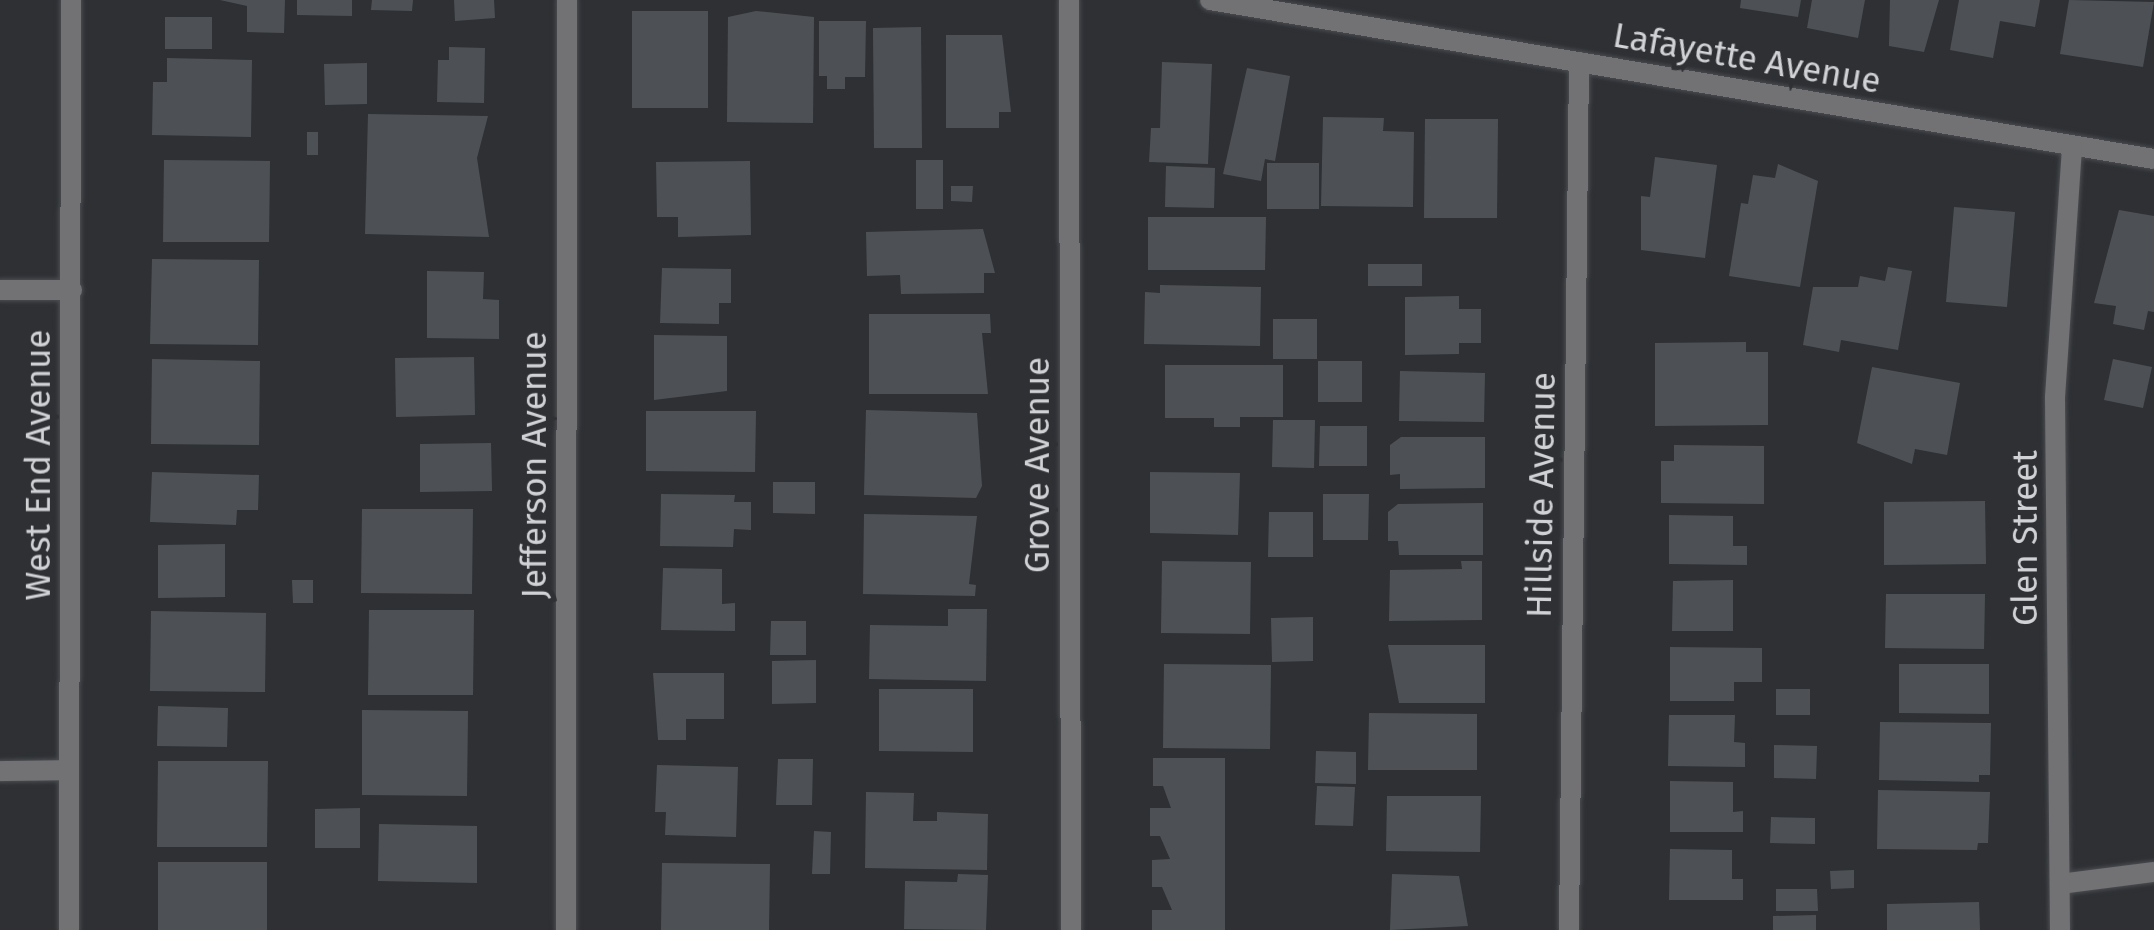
<!DOCTYPE html>
<html>
<head>
<meta charset="utf-8">
<style>
	body { margin:0 }
	#map { position:relative; width:2154px; height:930px; overflow:hidden; background:#2e3034; font-family:"Fira Sans",sans-serif }
	div>[style] { position:absolute }
	.building>* { inset:0; background:#4d5155 }
	.roads { filter:drop-shadow(0 0 2px #4b4d51) drop-shadow(0 0 2px #4b4d51) }
	.service>* { height:20px; margin:-10px; padding:0 10px; transform-origin:10px; border-radius:10px; background:#727274 }
	.minor>* { height:20px; margin:-10px; padding:0 10px; transform-origin:10px; border-radius:10px; background:#727274 }
	span { translate:-50% -50%; white-space:nowrap; text-align:center; line-height:1.15; -webkit-text-stroke:10px #2e3034; paint-order:stroke }
	.street-label { font-size:35px; color:#d1d2d5 }
</style>
</head>
<body>
<div id="map">
	<div class="building">
		<div style="clip-path:polygon(220px 0,285px 0,284px 33px,247px 32px,247px 6px)"></div>
		<div style="clip-path:polygon(297px 0,352px 0,352px 16px,297px 15px)"></div>
		<div style="clip-path:polygon(372px 0,413px 0,412px 11px,371px 10px)"></div>
		<div style="clip-path:polygon(454px 0,494px 0,495px 18px,455px 21px)"></div>
		<div style="clip-path:polygon(1741px 0,1801px 0,1798px 17px,1740px 8px)"></div>
		<div style="clip-path:polygon(1812px 0,1865px 0,1858px 38px,1807px 28px)"></div>
		<div style="clip-path:polygon(1890px 0,1939px 0,1924px 52px,1889px 46px)"></div>
		<div style="clip-path:polygon(1959px 0,2040px 0,2035px 27px,2000px 21px,1993px 58px,1950px 50px)"></div>
		<div style="clip-path:polygon(2069px 0,2154px 2px,2143px 67px,2060px 54px)"></div>
		<div style="clip-path:polygon(632px 11px,708px 11px,708px 108px,632px 108px)"></div>
		<div style="clip-path:polygon(756px 11px,814px 17px,813px 123px,727px 122px,728px 17px)"></div>
		<div style="clip-path:polygon(165px 17px,212px 17px,212px 49px,165px 49px)"></div>
		<div style="clip-path:polygon(819px 21px,866px 21px,865px 77px,845px 77px,845px 89px,827px 89px,827px 76px,819px 76px)"></div>
		<div style="clip-path:polygon(921px 27px,922px 148px,874px 148px,873px 28px)"></div>
		<div style="clip-path:polygon(946px 35px,1002px 35px,1011px 112px,999px 112px,999px 128px,946px 128px)"></div>
		<div style="clip-path:polygon(449px 47px,485px 48px,484px 103px,437px 102px,438px 60px,449px 60px)"></div>
		<div style="clip-path:polygon(167px 58px,252px 60px,251px 137px,152px 135px,153px 82px,167px 82px)"></div>
		<div style="clip-path:polygon(1162px 62px,1212px 64px,1208px 164px,1149px 162px,1151px 128px,1160px 128px)"></div>
		<div style="clip-path:polygon(367px 63px,367px 104px,325px 105px,324px 64px)"></div>
		<div style="clip-path:polygon(1247px 68px,1290px 76px,1275px 161px,1265px 159px,1261px 181px,1223px 174px)"></div>
		<div style="clip-path:polygon(368px 114px,488px 116px,477px 158px,489px 237px,365px 234px)"></div>
		<div style="clip-path:polygon(1323px 117px,1384px 118px,1383px 131px,1414px 132px,1413px 207px,1321px 206px)"></div>
		<div style="clip-path:polygon(1425px 119px,1498px 119px,1497px 218px,1424px 218px)"></div>
		<div style="clip-path:polygon(307px 132px,318px 132px,318px 155px,307px 155px)"></div>
		<div style="clip-path:polygon(1655px 157px,1717px 165px,1705px 258px,1641px 250px,1641px 196px,1650px 197px)"></div>
		<div style="clip-path:polygon(164px 160px,270px 161px,269px 242px,163px 242px)"></div>
		<div style="clip-path:polygon(916px 160px,943px 160px,943px 209px,916px 209px)"></div>
		<div style="clip-path:polygon(750px 161px,751px 235px,678px 237px,678px 217px,657px 217px,656px 162px)"></div>
		<div style="clip-path:polygon(1267px 163px,1319px 163px,1319px 209px,1267px 209px)"></div>
		<div style="clip-path:polygon(1778px 164px,1818px 181px,1800px 287px,1729px 276px,1741px 203px,1748px 204px,1753px 175px,1775px 178px)"></div>
		<div style="clip-path:polygon(1166px 166px,1215px 168px,1214px 208px,1165px 207px)"></div>
		<div style="clip-path:polygon(951px 186px,973px 186px,972px 202px,951px 201px)"></div>
		<div style="clip-path:polygon(1954px 207px,2015px 212px,2007px 307px,1946px 302px)"></div>
		<div style="clip-path:polygon(2119px 210px,2154px 216px,2154px 312px,2148px 311px,2144px 330px,2113px 324px,2116px 306px,2094px 303px)"></div>
		<div style="clip-path:polygon(1148px 217px,1266px 217px,1265px 270px,1148px 270px)"></div>
		<div style="clip-path:polygon(983px 229px,995px 273px,984px 273px,984px 293px,901px 294px,900px 275px,867px 276px,866px 232px)"></div>
		<div style="clip-path:polygon(152px 259px,259px 260px,258px 345px,150px 344px)"></div>
		<div style="clip-path:polygon(1368px 264px,1422px 264px,1422px 286px,1368px 286px)"></div>
		<div style="clip-path:polygon(1888px 267px,1912px 271px,1898px 350px,1841px 340px,1839px 352px,1803px 345px,1813px 287px,1858px 287px,1860px 276px,1885px 281px)"></div>
		<div style="clip-path:polygon(662px 268px,731px 269px,731px 303px,719px 303px,719px 324px,660px 323px)"></div>
		<div style="clip-path:polygon(427px 271px,484px 272px,483px 299px,499px 300px,499px 339px,427px 338px)"></div>
		<div style="clip-path:polygon(1160px 285px,1261px 287px,1260px 346px,1144px 344px,1145px 292px,1160px 293px)"></div>
		<div style="clip-path:polygon(1459px 296px,1459px 309px,1481px 309px,1481px 343px,1459px 343px,1459px 354px,1405px 355px,1405px 297px)"></div>
		<div style="clip-path:polygon(869px 314px,990px 314px,991px 333px,982px 333px,988px 394px,869px 394px)"></div>
		<div style="clip-path:polygon(1273px 319px,1317px 319px,1317px 359px,1273px 359px)"></div>
		<div style="clip-path:polygon(654px 335px,727px 336px,727px 391px,654px 400px)"></div>
		<div style="clip-path:polygon(1746px 342px,1746px 352px,1768px 352px,1768px 425px,1655px 426px,1655px 343px)"></div>
		<div style="clip-path:polygon(474px 357px,475px 415px,396px 417px,395px 358px)"></div>
		<div style="clip-path:polygon(152px 359px,260px 361px,259px 445px,151px 444px)"></div>
		<div style="clip-path:polygon(2113px 359px,2152px 367px,2143px 408px,2104px 400px)"></div>
		<div style="clip-path:polygon(1318px 361px,1362px 361px,1362px 402px,1318px 402px)"></div>
		<div style="clip-path:polygon(1165px 365px,1283px 365px,1283px 417px,1240px 417px,1240px 427px,1214px 427px,1214px 418px,1165px 418px)"></div>
		<div style="clip-path:polygon(1872px 367px,1960px 383px,1947px 455px,1915px 449px,1912px 464px,1857px 443px)"></div>
		<div style="clip-path:polygon(1400px 371px,1485px 373px,1484px 422px,1399px 421px)"></div>
		<div style="clip-path:polygon(866px 410px,977px 413px,982px 486px,976px 498px,864px 495px)"></div>
		<div style="clip-path:polygon(646px 411px,756px 411px,755px 472px,646px 471px)"></div>
		<div style="clip-path:polygon(1273px 420px,1315px 420px,1314px 468px,1272px 467px)"></div>
		<div style="clip-path:polygon(1320px 426px,1367px 426px,1367px 466px,1319px 466px)"></div>
		<div style="clip-path:polygon(1401px 437px,1485px 437px,1485px 488px,1400px 489px,1400px 474px,1390px 475px,1390px 445px)"></div>
		<div style="clip-path:polygon(491px 443px,492px 491px,420px 492px,420px 444px)"></div>
		<div style="clip-path:polygon(1674px 445px,1764px 446px,1764px 504px,1661px 503px,1661px 461px,1674px 461px)"></div>
		<div style="clip-path:polygon(152px 472px,259px 475px,258px 510px,237px 510px,236px 525px,150px 522px)"></div>
		<div style="clip-path:polygon(1150px 472px,1240px 473px,1238px 535px,1150px 533px)"></div>
		<div style="clip-path:polygon(773px 482px,815px 482px,815px 514px,773px 513px)"></div>
		<div style="clip-path:polygon(661px 494px,735px 495px,734px 502px,751px 502px,751px 530px,734px 529px,733px 547px,660px 546px)"></div>
		<div style="clip-path:polygon(1323px 494px,1369px 494px,1368px 540px,1323px 540px)"></div>
		<div style="clip-path:polygon(1985px 501px,1986px 564px,1884px 565px,1884px 502px)"></div>
		<div style="clip-path:polygon(1483px 503px,1483px 555px,1399px 555px,1398px 541px,1388px 541px,1388px 512px,1398px 504px)"></div>
		<div style="clip-path:polygon(362px 509px,473px 509px,472px 594px,361px 593px)"></div>
		<div style="clip-path:polygon(1269px 512px,1313px 512px,1313px 557px,1268px 557px)"></div>
		<div style="clip-path:polygon(864px 514px,977px 516px,969px 584px,976px 585px,975px 596px,863px 594px)"></div>
		<div style="clip-path:polygon(1669px 515px,1733px 516px,1733px 546px,1747px 546px,1747px 565px,1669px 564px)"></div>
		<div style="clip-path:polygon(225px 544px,225px 597px,158px 598px,158px 545px)"></div>
		<div style="clip-path:polygon(1162px 561px,1251px 562px,1250px 634px,1161px 633px)"></div>
		<div style="clip-path:polygon(1461px 561px,1482px 561px,1482px 620px,1389px 621px,1390px 570px,1462px 569px)"></div>
		<div style="clip-path:polygon(663px 568px,722px 569px,722px 604px,735px 603px,735px 631px,661px 630px)"></div>
		<div style="clip-path:polygon(292px 580px,313px 580px,313px 603px,293px 603px)"></div>
		<div style="clip-path:polygon(1733px 580px,1733px 631px,1672px 631px,1673px 581px)"></div>
		<div style="clip-path:polygon(1886px 594px,1985px 594px,1984px 649px,1885px 648px)"></div>
		<div style="clip-path:polygon(948px 609px,987px 609px,986px 681px,869px 679px,870px 625px,948px 626px)"></div>
		<div style="clip-path:polygon(369px 610px,474px 610px,473px 695px,368px 695px)"></div>
		<div style="clip-path:polygon(151px 611px,266px 613px,265px 692px,150px 691px)"></div>
		<div style="clip-path:polygon(1313px 617px,1313px 661px,1272px 662px,1271px 618px)"></div>
		<div style="clip-path:polygon(771px 621px,806px 621px,806px 655px,770px 655px)"></div>
		<div style="clip-path:polygon(1388px 645px,1485px 645px,1485px 703px,1399px 703px)"></div>
		<div style="clip-path:polygon(1670px 647px,1762px 648px,1762px 682px,1734px 682px,1734px 701px,1670px 701px)"></div>
		<div style="clip-path:polygon(816px 660px,816px 703px,772px 704px,772px 661px)"></div>
		<div style="clip-path:polygon(1164px 664px,1271px 665px,1270px 749px,1163px 748px)"></div>
		<div style="clip-path:polygon(1899px 664px,1989px 664px,1989px 714px,1899px 713px)"></div>
		<div style="clip-path:polygon(653px 673px,724px 673px,724px 719px,686px 719px,686px 740px,658px 740px)"></div>
		<div style="clip-path:polygon(879px 689px,973px 689px,973px 752px,879px 751px)"></div>
		<div style="clip-path:polygon(1776px 689px,1810px 689px,1810px 715px,1776px 715px)"></div>
		<div style="clip-path:polygon(158px 706px,228px 708px,227px 747px,157px 746px)"></div>
		<div style="clip-path:polygon(362px 710px,468px 711px,467px 796px,362px 795px)"></div>
		<div style="clip-path:polygon(1369px 713px,1477px 714px,1477px 770px,1368px 770px)"></div>
		<div style="clip-path:polygon(1669px 715px,1735px 715px,1734px 742px,1745px 743px,1745px 767px,1668px 766px)"></div>
		<div style="clip-path:polygon(1880px 722px,1991px 723px,1990px 775px,1979px 775px,1979px 782px,1879px 780px)"></div>
		<div style="clip-path:polygon(1774px 745px,1817px 746px,1816px 779px,1774px 778px)"></div>
		<div style="clip-path:polygon(1316px 751px,1356px 752px,1356px 784px,1315px 783px)"></div>
		<div style="clip-path:polygon(1153px 758px,1225px 758px,1225px 930px,1152px 930px,1152px 910px,1172px 910px,1162px 887px,1152px 887px,1152px 860px,1170px 859px,1160px 836px,1150px 836px,1150px 808px,1171px 808px,1163px 786px,1153px 786px)"></div>
		<div style="clip-path:polygon(778px 759px,813px 759px,812px 805px,776px 805px)"></div>
		<div style="clip-path:polygon(158px 761px,268px 761px,267px 847px,157px 847px)"></div>
		<div style="clip-path:polygon(657px 765px,738px 767px,736px 837px,665px 835px,666px 812px,655px 812px)"></div>
		<div style="clip-path:polygon(1670px 781px,1733px 782px,1733px 812px,1743px 811px,1743px 832px,1670px 832px)"></div>
		<div style="clip-path:polygon(1317px 786px,1355px 787px,1353px 826px,1315px 825px)"></div>
		<div style="clip-path:polygon(1878px 790px,1990px 792px,1988px 843px,1978px 843px,1977px 850px,1877px 849px)"></div>
		<div style="clip-path:polygon(866px 792px,914px 793px,913px 821px,937px 821px,937px 812px,988px 814px,987px 870px,865px 868px)"></div>
		<div style="clip-path:polygon(1387px 796px,1481px 796px,1480px 852px,1386px 851px)"></div>
		<div style="clip-path:polygon(360px 808px,360px 848px,315px 848px,315px 809px)"></div>
		<div style="clip-path:polygon(1771px 817px,1815px 818px,1815px 844px,1770px 843px)"></div>
		<div style="clip-path:polygon(379px 824px,477px 826px,477px 883px,378px 881px)"></div>
		<div style="clip-path:polygon(814px 831px,831px 832px,830px 874px,812px 874px)"></div>
		<div style="clip-path:polygon(1670px 849px,1732px 850px,1732px 879px,1743px 879px,1743px 900px,1669px 900px)"></div>
		<div style="clip-path:polygon(158px 862px,267px 862px,267px 930px,158px 930px)"></div>
		<div style="clip-path:polygon(662px 863px,770px 864px,769px 930px,661px 930px)"></div>
		<div style="clip-path:polygon(1854px 870px,1854px 888px,1831px 889px,1830px 871px)"></div>
		<div style="clip-path:polygon(958px 874px,988px 875px,986px 930px,904px 929px,905px 881px,957px 882px)"></div>
		<div style="clip-path:polygon(1392px 874px,1459px 876px,1468px 926px,1390px 930px)"></div>
		<div style="clip-path:polygon(1776px 889px,1817px 889px,1818px 911px,1776px 911px)"></div>
		<div style="clip-path:polygon(1979px 902px,1980px 930px,1887px 930px,1887px 904px)"></div>
		<div style="clip-path:polygon(1816px 915px,1816px 930px,1773px 930px,1773px 916px)"></div>
	</div>
	<div class="roads">
		<div class="service">
			<div style="left:2060px;top:884px;width:95px;rotate:-7.3deg"></div>
		</div>
		<div class="minor">
			<div style="left:1069px;top:0;width:930px;rotate:89.88deg"></div>
			<div style="left:1210px;top:0;width:957px;rotate:9.56deg"></div>
			<div style="left:0;top:290px;width:72px"></div>
			<div style="left:0;top:771px;width:69px;rotate:-0.8deg"></div>
			<div style="left:69px;top:930px;width:930px;rotate:-89.88deg"></div>
			<div style="left:566px;top:930px;width:930px;rotate:-89.94deg"></div>
			<div style="left:1569px;top:930px;width:868px;rotate:-89.34deg"></div>
			<div style="left:2060px;top:930px;width:533px;rotate:-90.54deg"></div>
			<div style="left:2055px;top:397px;width:251px;rotate:-86.1deg"></div>
		</div>
	</div>
	<div class="street-label">
		<span style="left:1747px;top:58px;rotate:10deg">Lafayette Avenue</span>
		<span style="left:38px;top:465px;rotate:-90deg">West End Avenue</span>
		<span style="left:534px;top:465px;rotate:-90deg">Jefferson Avenue</span>
		<span style="left:1037px;top:465px;rotate:-90deg">Grove Avenue</span>
		<span style="left:1541px;top:495px;rotate:-89deg">Hillside Avenue</span>
		<span style="left:2025px;top:538px;rotate:-90deg">Glen Street</span>
	</div>
</div>
</body>
</html>
